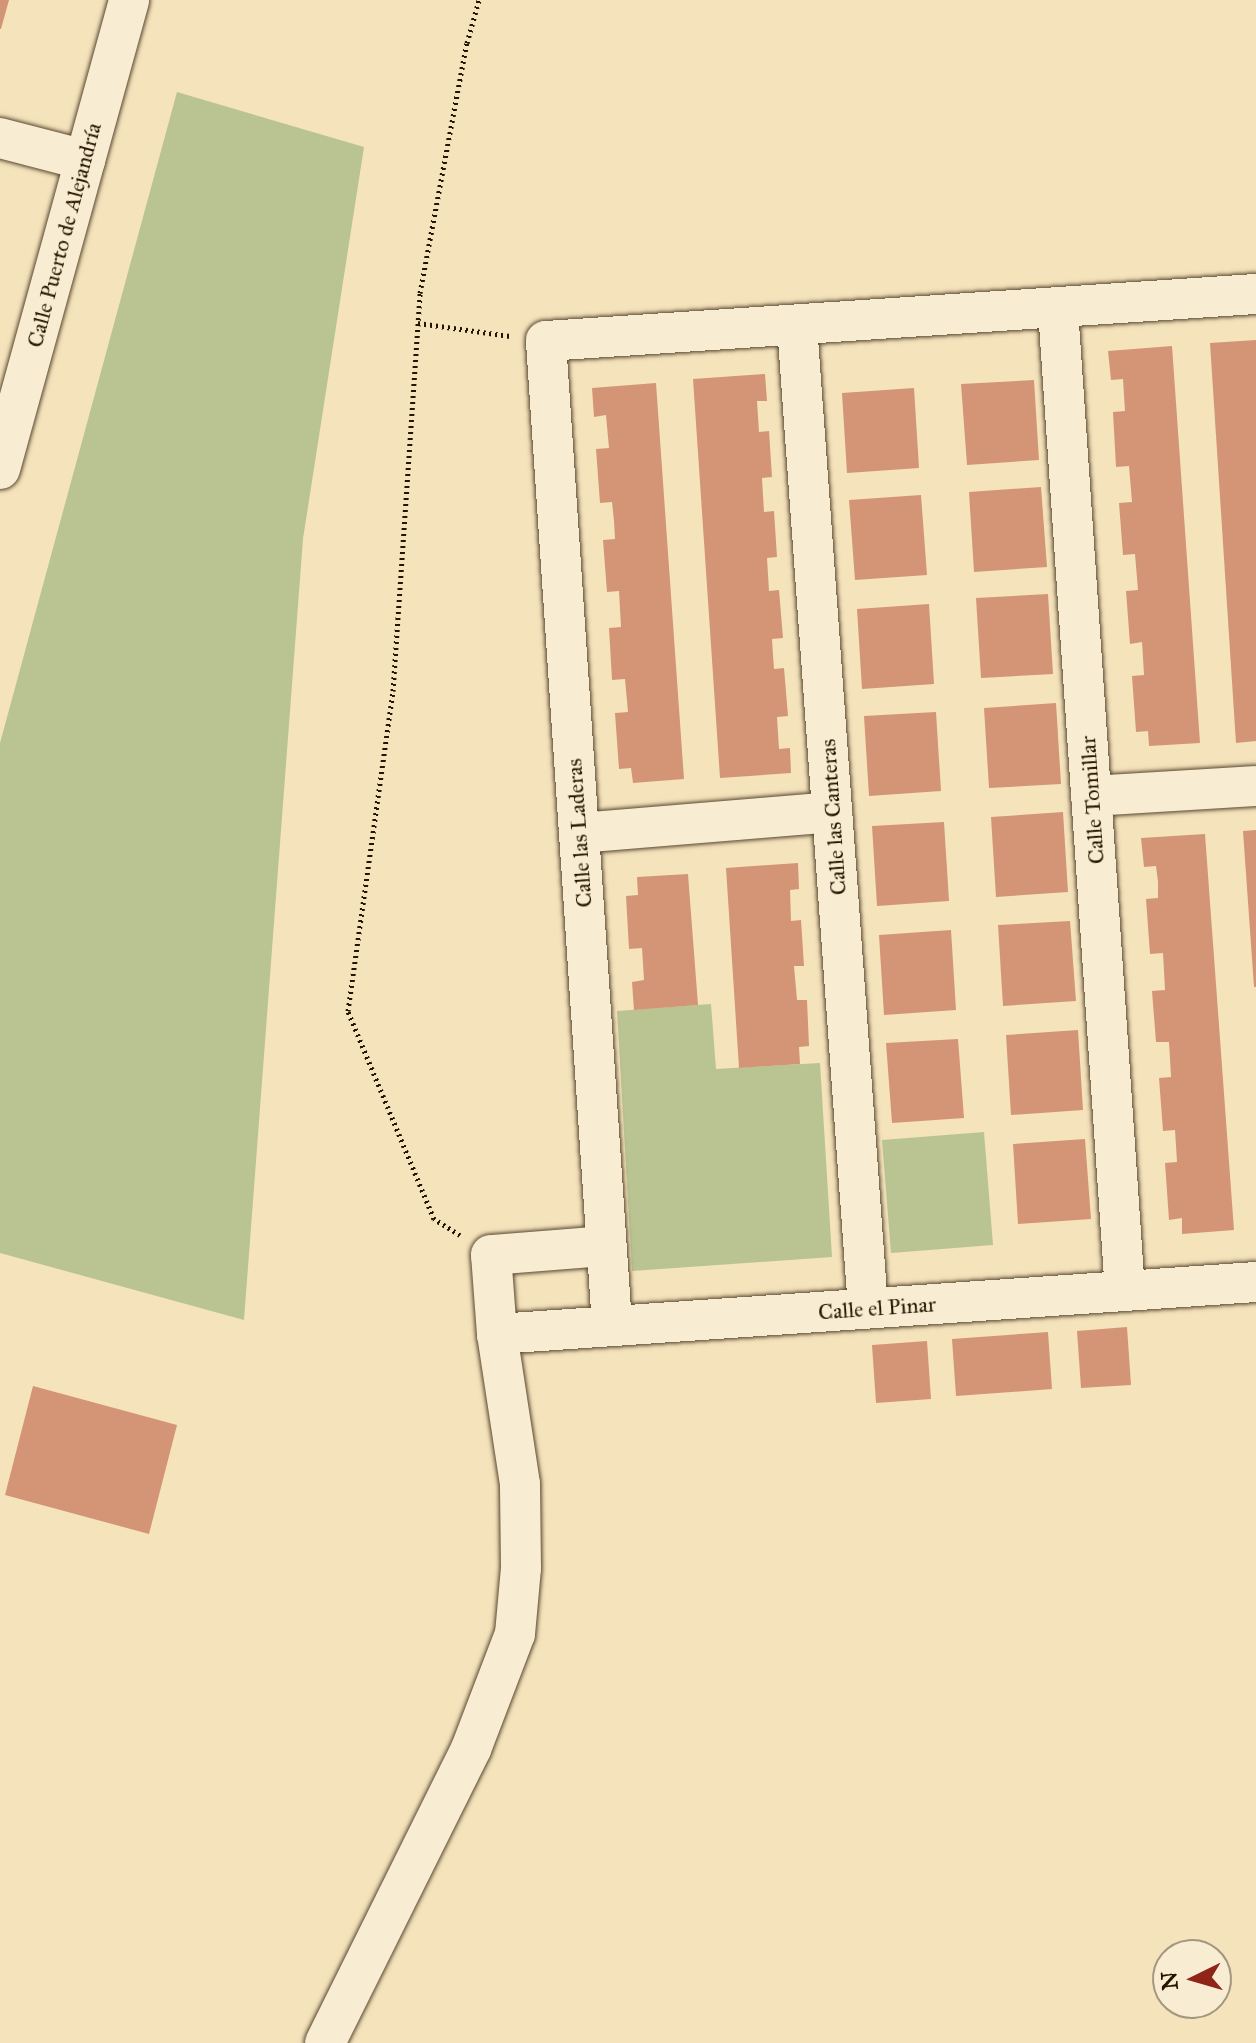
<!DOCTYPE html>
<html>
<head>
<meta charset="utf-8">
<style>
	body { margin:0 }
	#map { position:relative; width:1256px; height:2043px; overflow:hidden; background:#f5e3bc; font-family:"IM FELL Great Primer",serif }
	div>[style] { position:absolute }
	.green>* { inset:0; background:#bac492 }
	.building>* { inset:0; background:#d39576 }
	.path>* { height:5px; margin-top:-2.5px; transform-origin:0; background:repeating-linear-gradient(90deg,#251500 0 2px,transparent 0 6px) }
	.roads { filter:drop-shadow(0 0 2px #59482f) drop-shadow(0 0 2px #59482f) }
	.minor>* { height:40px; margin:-20px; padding:0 20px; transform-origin:20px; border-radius:20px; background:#f8edd3 }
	span { translate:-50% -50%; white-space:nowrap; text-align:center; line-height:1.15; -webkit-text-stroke:8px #f8edd3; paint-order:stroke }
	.street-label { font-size:22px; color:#251500 }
	.north { position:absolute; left:1152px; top:1939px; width:80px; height:80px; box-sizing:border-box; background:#f8edd3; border:2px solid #a4977f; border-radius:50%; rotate:265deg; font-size:22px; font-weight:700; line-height:32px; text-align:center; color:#251500 }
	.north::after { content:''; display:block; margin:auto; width:28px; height:36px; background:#8f2418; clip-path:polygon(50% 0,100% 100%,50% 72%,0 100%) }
</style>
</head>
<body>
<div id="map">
	<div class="green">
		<div style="clip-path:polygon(177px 92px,364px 147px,303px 539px,244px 1320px,0 1253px,0 743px)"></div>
		<div style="clip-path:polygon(711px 1004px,716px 1069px,820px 1063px,832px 1257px,632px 1271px,617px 1011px)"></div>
		<div style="clip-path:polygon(984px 1132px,993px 1245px,891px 1253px,882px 1140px)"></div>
	</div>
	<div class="building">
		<div style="clip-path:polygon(0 0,9px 0,1px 29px,0 29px)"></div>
		<div style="clip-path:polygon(1256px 340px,1256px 741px,1236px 743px,1210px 343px)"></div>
		<div style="clip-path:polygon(1172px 346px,1200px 743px,1149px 746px,1148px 731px,1136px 732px,1132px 676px,1144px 675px,1143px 658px,1142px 642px,1130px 644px,1126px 591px,1138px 590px,1135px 554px,1123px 555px,1119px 503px,1132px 502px,1129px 466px,1116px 467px,1113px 412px,1125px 411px,1123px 379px,1111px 380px,1108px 351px)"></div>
		<div style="clip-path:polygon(765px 374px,767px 401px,757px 401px,759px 432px,769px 431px,772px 477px,762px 478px,764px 512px,774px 511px,777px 557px,767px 558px,769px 591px,779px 590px,783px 638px,772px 639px,773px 655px,774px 669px,784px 668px,788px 716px,777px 717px,779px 749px,790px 748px,791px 773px,720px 778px,693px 379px)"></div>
		<div style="clip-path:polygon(1034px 380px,1039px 460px,967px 465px,961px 384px)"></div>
		<div style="clip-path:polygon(656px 383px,684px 779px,633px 783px,631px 768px,619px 769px,615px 713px,628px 712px,625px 679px,612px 680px,609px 628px,621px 627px,619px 591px,607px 592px,603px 540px,615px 539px,614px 521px,612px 502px,600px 503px,596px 449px,609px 448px,606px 415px,594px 417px,592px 388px)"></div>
		<div style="clip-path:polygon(914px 388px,919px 468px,847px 473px,842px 393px)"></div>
		<div style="clip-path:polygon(1041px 487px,1047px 567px,974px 572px,969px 492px)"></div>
		<div style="clip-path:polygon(921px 495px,927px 575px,855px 580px,849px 500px)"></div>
		<div style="clip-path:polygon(1048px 594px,1053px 674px,981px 678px,976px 598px)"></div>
		<div style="clip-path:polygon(929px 604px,934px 684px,862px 689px,857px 609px)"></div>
		<div style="clip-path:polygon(1056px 703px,1061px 784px,989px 788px,984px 708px)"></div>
		<div style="clip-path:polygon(936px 712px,941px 791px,869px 796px,864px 716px)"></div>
		<div style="clip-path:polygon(1063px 812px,1068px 892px,996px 897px,991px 817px)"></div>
		<div style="clip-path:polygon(944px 822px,949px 901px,877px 906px,872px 826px)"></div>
		<div style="clip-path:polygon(1256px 830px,1256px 987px,1254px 987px,1243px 831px)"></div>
		<div style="clip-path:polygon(1205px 834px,1234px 1230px,1182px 1234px,1182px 1218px,1169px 1220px,1165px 1163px,1177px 1162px,1175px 1130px,1163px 1131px,1159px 1078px,1171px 1077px,1170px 1059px,1169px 1042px,1156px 1042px,1152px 991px,1165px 990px,1163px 953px,1150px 954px,1146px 899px,1158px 898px,1158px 882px,1156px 866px,1144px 867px,1141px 838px)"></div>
		<div style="clip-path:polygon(798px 863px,799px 889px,790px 890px,791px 921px,801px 920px,804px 966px,794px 966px,797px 1000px,807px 1000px,809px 1046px,799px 1047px,800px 1064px,739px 1068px,726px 868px)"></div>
		<div style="clip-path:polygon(688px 874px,698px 1005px,634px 1010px,632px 982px,644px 980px,642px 948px,629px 949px,626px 896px,638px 895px,637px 877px)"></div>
		<div style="clip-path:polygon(1070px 921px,1076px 1001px,1003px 1006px,998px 925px)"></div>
		<div style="clip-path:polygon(951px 930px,956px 1010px,884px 1015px,879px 935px)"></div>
		<div style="clip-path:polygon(1078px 1030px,1083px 1110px,1011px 1115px,1006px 1035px)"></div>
		<div style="clip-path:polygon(958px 1039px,964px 1118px,892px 1123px,886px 1043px)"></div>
		<div style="clip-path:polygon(1085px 1139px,1091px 1219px,1018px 1224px,1013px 1144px)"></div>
		<div style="clip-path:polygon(1127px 1327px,1131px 1385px,1081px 1388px,1077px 1331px)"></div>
		<div style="clip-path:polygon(1048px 1332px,1052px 1389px,956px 1396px,952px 1339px)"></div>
		<div style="clip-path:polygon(927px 1341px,931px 1399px,876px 1403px,872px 1345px)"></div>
		<div style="clip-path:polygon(33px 1386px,177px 1425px,149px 1534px,5px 1495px)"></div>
	</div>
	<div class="path">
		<div style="left:418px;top:323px;width:93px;rotate:8deg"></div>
		<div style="left:460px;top:1235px;width:31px;rotate:-148deg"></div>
		<div style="left:434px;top:1219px;width:225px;rotate:-112.5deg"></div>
		<div style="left:348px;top:1011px;width:323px;rotate:-82deg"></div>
		<div style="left:393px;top:691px;width:399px;rotate:-86.1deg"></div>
		<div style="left:420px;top:293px;width:254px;rotate:-79.4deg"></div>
		<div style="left:467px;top:43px;width:45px;rotate:-74.4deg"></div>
	</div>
	<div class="roads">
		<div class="minor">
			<div style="left:0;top:138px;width:88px;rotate:14.5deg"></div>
			<div style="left:1058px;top:309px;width:984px;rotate:86.1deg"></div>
			<div style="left:797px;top:325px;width:986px;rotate:85.87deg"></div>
			<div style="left:0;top:469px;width:486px;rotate:-74.6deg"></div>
			<div style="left:1091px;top:796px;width:165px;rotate:-3.5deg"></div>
			<div style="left:579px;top:833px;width:254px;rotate:-4.7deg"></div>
			<div style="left:612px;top:1325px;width:986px;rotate:-93.84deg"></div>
			<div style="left:546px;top:341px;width:712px;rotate:-3.79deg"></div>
			<div style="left:497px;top:1334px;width:761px;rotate:-3.92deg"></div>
			<div style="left:325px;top:2043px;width:328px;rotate:-63.6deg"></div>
			<div style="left:471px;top:1749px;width:123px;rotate:-69.1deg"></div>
			<div style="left:515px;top:1634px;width:66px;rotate:-84.8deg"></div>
			<div style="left:521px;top:1568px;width:84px;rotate:-90.7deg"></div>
			<div style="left:520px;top:1484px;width:152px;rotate:-98.7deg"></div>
			<div style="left:497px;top:1334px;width:79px;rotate:-94.3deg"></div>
			<div style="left:491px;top:1255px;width:115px;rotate:-4.5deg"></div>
		</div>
	</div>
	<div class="street-label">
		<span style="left:64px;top:235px;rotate:-75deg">Calle Puerto de Alejandría</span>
		<span style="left:1092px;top:800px;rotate:-94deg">Calle Tomillar</span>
		<span style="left:833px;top:817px;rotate:-94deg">Calle las Canteras</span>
		<span style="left:579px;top:833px;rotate:-94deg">Calle las Laderas</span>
		<span style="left:877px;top:1308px;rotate:-4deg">Calle el Pinar</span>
	</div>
	<div class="north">N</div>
</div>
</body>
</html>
